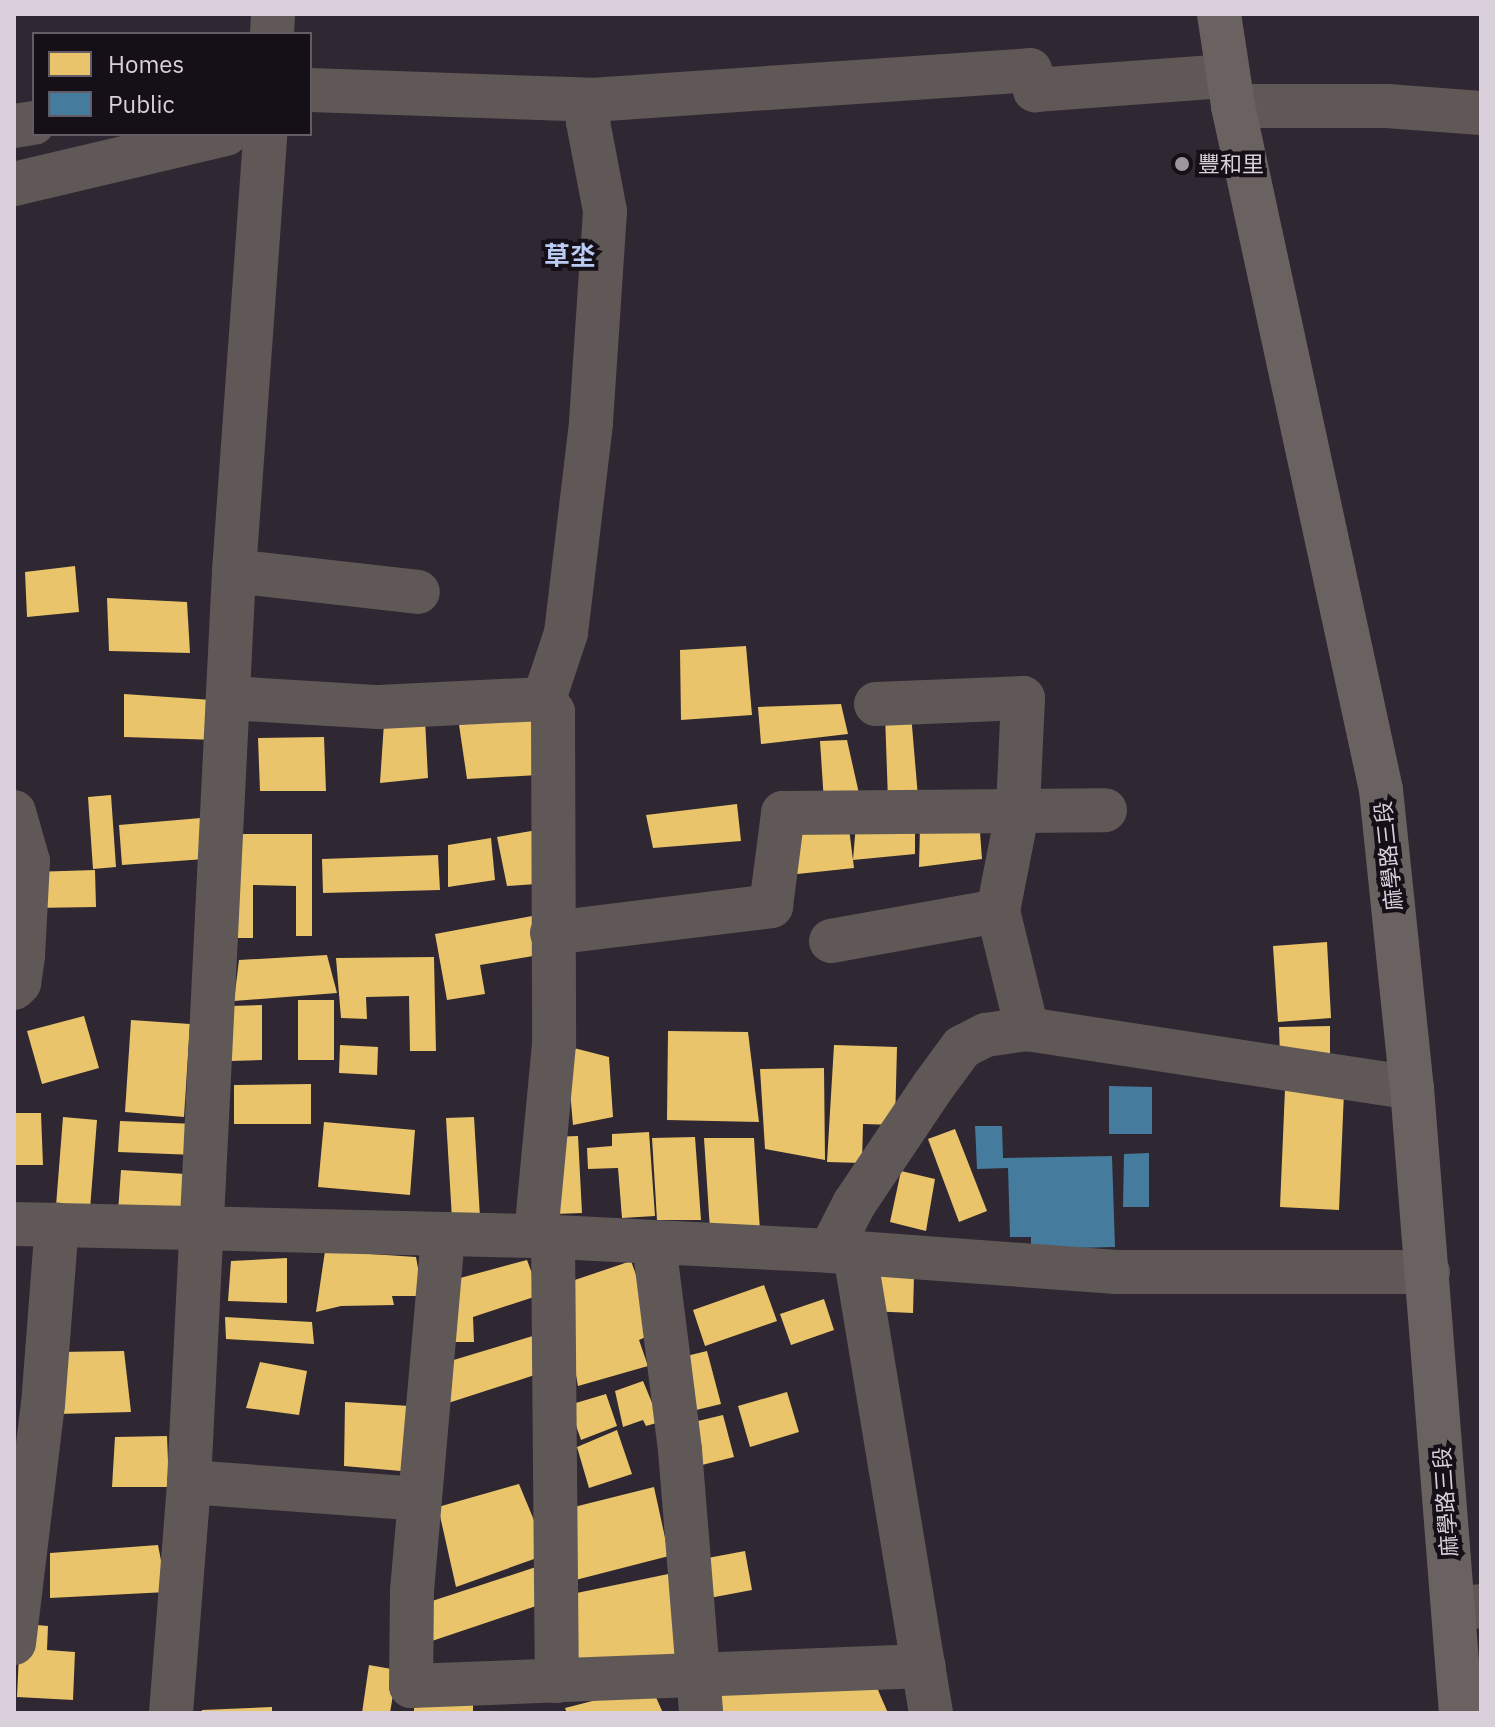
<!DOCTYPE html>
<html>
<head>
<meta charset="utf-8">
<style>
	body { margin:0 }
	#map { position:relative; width:1495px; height:1727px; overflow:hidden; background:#2f2731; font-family:"IBM Plex Sans","Noto Sans TC",sans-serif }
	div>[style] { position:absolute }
	.homes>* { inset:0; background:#e9c46a }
	.public>* { inset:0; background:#457b9d }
	.minor>* { height:44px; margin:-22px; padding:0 22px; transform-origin:22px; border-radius:22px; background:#5f5857 }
	.major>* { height:44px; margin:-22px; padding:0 22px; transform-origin:22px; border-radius:22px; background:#6a6260 }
	.dots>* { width:22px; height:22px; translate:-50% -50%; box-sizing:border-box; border:4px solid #150f17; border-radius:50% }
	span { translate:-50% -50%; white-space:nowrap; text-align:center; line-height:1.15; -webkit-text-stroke:8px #150f17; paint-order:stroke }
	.poi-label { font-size:22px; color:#d9d0dc }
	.left { translate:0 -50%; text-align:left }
	.street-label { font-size:22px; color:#d9d0dc }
	.quarter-label { font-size:26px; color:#baccf4; font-weight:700 }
	.frame { position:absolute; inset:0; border:16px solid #d9d0dc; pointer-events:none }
	.legend { position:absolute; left:32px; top:32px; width:280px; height:104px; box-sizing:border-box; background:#150f17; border:2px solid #635c66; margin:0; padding:10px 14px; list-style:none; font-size:24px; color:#d9d0dc }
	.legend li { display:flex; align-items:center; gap:16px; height:40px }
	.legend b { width:40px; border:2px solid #635c66 }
</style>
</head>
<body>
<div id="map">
	<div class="homes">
		<div style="clip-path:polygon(75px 566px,79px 612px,27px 617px,25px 572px)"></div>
		<div style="clip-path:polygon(107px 598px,187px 602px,190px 653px,109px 651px)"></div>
		<div style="clip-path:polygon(746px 646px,752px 715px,681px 720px,680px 650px)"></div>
		<div style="clip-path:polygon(124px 694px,212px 700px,217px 740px,124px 737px)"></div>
		<div style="clip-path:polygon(841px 704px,848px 734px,761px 744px,758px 707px)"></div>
		<div style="clip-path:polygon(530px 709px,538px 775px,467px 779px,458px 718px)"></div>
		<div style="clip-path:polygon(885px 714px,911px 714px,918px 797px,888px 800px)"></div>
		<div style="clip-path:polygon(425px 719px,428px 778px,380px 783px,384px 723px)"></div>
		<div style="clip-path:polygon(324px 737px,326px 791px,260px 791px,258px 738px)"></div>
		<div style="clip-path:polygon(847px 740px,860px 798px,824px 802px,820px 741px)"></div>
		<div style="clip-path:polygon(111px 795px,116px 867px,93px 869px,88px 797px)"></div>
		<div style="clip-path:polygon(737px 804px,741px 841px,653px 848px,646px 815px)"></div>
		<div style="clip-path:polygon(915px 817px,915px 854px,853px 860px,856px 824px)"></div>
		<div style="clip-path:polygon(201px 818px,205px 859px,122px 865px,119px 825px)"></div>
		<div style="clip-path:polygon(979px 819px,982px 859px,919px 867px,920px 826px)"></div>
		<div style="clip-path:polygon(848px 821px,854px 868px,788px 875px,788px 825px)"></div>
		<div style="clip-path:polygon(537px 830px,536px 884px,507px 886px,497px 837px)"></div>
		<div style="clip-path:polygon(234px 834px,312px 834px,312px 936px,296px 936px,296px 886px,253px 885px,253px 938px,234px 938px)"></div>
		<div style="clip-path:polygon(491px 838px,495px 880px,448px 887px,448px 845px)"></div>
		<div style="clip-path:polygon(438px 855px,440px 890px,323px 893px,322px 859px)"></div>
		<div style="clip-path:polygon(95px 870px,96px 907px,33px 908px,32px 872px)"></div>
		<div style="clip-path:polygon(532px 916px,539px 955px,480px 965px,485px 994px,447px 1000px,435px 934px)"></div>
		<div style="clip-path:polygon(1327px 942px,1331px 1018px,1278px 1022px,1273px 946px)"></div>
		<div style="clip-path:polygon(327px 955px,337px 993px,234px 1001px,239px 960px)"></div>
		<div style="clip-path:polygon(434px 957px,436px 1051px,410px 1051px,409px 996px,366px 997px,367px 1019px,341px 1018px,336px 958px)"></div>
		<div style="clip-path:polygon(298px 1000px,334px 1000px,334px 1060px,298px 1060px)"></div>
		<div style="clip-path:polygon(262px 1005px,262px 1060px,230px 1061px,230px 1006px)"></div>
		<div style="clip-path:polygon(84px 1016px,99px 1068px,42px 1084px,27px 1031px)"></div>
		<div style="clip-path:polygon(131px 1020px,190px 1024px,184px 1117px,125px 1112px)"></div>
		<div style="clip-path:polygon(1330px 1026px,1330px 1055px,1280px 1056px,1279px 1027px)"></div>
		<div style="clip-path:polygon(668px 1031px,748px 1032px,759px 1122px,667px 1120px)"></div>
		<div style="clip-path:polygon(340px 1045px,378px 1047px,377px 1075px,339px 1073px)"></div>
		<div style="clip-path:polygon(834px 1045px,897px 1047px,895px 1125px,863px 1124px,862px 1163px,827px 1162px)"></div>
		<div style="clip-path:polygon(566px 1046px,609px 1057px,613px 1117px,573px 1125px)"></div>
		<div style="clip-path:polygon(824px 1068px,825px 1160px,765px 1149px,760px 1069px)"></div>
		<div style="clip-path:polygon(311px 1084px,311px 1124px,234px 1124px,234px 1085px)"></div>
		<div style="clip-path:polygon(1285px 1089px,1344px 1092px,1339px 1210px,1280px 1207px)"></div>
		<div style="clip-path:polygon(14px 1113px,41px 1113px,43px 1165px,14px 1165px)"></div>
		<div style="clip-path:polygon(63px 1117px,97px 1120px,90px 1209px,56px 1206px)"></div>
		<div style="clip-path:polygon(474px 1117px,480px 1217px,452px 1219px,446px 1118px)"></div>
		<div style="clip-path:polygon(120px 1121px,197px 1124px,195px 1155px,118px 1152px)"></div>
		<div style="clip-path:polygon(324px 1122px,415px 1130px,410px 1195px,318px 1187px)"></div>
		<div style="clip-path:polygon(955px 1129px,987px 1211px,959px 1222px,928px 1139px)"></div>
		<div style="clip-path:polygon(649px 1132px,655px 1216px,622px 1218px,618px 1168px,588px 1169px,587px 1148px,612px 1146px,612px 1134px)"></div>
		<div style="clip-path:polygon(578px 1136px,582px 1213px,554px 1214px,550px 1137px)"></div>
		<div style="clip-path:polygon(695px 1137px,701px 1220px,657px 1220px,652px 1138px)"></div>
		<div style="clip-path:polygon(704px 1138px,754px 1138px,760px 1231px,710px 1230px)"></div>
		<div style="clip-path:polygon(121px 1170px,186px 1174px,183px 1217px,118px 1212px)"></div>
		<div style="clip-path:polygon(901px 1171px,935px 1179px,926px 1231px,890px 1222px)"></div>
		<div style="clip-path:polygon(325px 1251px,416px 1257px,423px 1296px,392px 1296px,394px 1305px,341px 1306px,316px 1312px)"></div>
		<div style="clip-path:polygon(287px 1258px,287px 1303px,228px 1301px,231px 1261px)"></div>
		<div style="clip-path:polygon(527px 1260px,540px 1295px,473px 1317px,474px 1342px,451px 1342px,449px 1281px)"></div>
		<div style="clip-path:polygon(631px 1261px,657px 1332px,639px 1340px,648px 1366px,578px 1386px,560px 1285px)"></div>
		<div style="clip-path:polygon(870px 1274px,914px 1275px,913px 1313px,868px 1311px)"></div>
		<div style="clip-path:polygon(764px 1285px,777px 1321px,705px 1346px,693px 1310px)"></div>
		<div style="clip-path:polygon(824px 1299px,834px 1330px,791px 1345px,780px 1314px)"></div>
		<div style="clip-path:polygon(225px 1317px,312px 1322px,314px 1344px,226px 1339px)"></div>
		<div style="clip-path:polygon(536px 1335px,547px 1371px,442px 1405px,437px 1365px)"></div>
		<div style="clip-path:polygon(124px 1351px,131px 1412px,57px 1414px,57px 1352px)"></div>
		<div style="clip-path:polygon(707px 1351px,721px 1404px,688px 1412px,674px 1359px)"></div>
		<div style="clip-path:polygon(260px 1362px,307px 1371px,299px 1415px,246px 1408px)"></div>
		<div style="clip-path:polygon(643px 1381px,660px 1422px,646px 1426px,643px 1420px,623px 1427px,615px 1391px)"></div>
		<div style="clip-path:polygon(787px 1392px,799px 1432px,750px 1447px,738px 1406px)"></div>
		<div style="clip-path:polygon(606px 1394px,617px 1426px,581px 1440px,569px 1405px)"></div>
		<div style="clip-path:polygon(345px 1402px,410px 1406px,412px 1472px,344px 1466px)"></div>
		<div style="clip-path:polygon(723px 1415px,734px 1457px,686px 1469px,677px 1426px)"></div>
		<div style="clip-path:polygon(617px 1430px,632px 1474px,589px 1488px,577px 1447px)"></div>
		<div style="clip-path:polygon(167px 1436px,169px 1487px,112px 1487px,115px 1437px)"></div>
		<div style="clip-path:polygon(519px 1484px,548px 1554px,456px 1587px,438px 1507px)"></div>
		<div style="clip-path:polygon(654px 1487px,669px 1556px,560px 1584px,562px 1510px)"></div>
		<div style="clip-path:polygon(158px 1545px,167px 1592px,50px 1598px,50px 1553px)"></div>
		<div style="clip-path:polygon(745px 1551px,752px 1590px,704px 1599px,697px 1560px)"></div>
		<div style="clip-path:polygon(539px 1566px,548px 1602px,423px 1644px,426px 1603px)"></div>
		<div style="clip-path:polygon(673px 1573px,679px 1655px,569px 1664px,567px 1595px)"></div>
		<div style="clip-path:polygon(26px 1624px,48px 1626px,47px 1650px,75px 1652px,73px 1700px,17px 1697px,19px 1653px)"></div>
		<div style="clip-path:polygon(369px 1665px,397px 1670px,390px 1713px,362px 1713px)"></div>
		<div style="clip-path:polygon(871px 1674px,888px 1713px,709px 1713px,704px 1698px)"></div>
		<div style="clip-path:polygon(651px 1686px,663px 1713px,567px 1713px,565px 1708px)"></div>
		<div style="clip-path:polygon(473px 1696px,473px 1713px,414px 1713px,414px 1697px)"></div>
		<div style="clip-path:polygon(272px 1707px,272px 1713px,202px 1713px,202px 1710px)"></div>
	</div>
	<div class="public">
		<div style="clip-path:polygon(1109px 1086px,1152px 1087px,1152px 1134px,1109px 1134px)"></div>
		<div style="clip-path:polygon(975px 1126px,1002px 1126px,1003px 1158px,1112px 1156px,1115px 1247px,1031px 1249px,1031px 1237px,1010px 1237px,1008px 1168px,977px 1169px)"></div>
		<div style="clip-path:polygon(1149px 1153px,1149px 1207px,1123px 1207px,1124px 1154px)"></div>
	</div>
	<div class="minor">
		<div style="left:272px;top:34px;width:20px;rotate:-87deg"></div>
		<div style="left:310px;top:90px;width:282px;rotate:2deg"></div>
		<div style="left:592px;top:100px;width:439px;rotate:-3.9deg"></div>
		<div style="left:1030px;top:70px;width:21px;rotate:76deg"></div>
		<div style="left:1035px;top:90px;width:193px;rotate:-4.2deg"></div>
		<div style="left:1233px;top:106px;width:154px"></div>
		<div style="left:1387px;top:106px;width:94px;rotate:4.3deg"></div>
		<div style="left:14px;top:126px;width:20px;rotate:-9deg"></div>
		<div style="left:14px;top:184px;width:218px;rotate:-13.3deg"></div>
		<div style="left:234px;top:571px;width:185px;rotate:6.5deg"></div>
		<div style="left:230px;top:698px;width:149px;rotate:3.5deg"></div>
		<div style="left:379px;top:707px;width:165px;rotate:-2.8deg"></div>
		<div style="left:544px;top:699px;width:16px;rotate:55deg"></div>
		<div style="left:553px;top:712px;width:332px;rotate:89.8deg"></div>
		<div style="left:554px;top:1044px;width:193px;rotate:95.4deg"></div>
		<div style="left:544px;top:699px;width:70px;rotate:-71.6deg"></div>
		<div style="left:566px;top:633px;width:212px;rotate:-83.2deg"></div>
		<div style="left:591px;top:422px;width:211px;rotate:-86.2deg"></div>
		<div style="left:605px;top:211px;width:91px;rotate:-100.8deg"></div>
		<div style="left:588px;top:122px;width:22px;rotate:-80deg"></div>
		<div style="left:876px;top:704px;width:147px;rotate:-2.3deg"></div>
		<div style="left:1023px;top:698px;width:111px;rotate:92.6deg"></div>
		<div style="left:1018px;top:809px;width:104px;rotate:101.1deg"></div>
		<div style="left:998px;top:911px;width:122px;rotate:76.2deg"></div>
		<div style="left:14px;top:812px;width:51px;rotate:74.1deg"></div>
		<div style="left:28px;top:861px;width:95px;rotate:93deg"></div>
		<div style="left:23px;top:956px;width:27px;rotate:98deg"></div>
		<div style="left:19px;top:983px;width:7px;rotate:135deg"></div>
		<div style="left:552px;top:933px;width:221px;rotate:-7deg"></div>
		<div style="left:771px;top:906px;width:94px;rotate:-82.6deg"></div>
		<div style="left:783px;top:813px;width:322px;rotate:-0.5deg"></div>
		<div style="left:831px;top:941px;width:170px;rotate:-10.2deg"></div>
		<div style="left:14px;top:1224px;width:522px;rotate:1.32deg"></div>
		<div style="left:536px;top:1236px;width:294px;rotate:2.9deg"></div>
		<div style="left:830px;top:1251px;width:287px;rotate:4.2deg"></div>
		<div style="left:1116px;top:1272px;width:312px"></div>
		<div style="left:443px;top:1236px;width:356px;rotate:95deg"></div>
		<div style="left:412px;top:1591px;width:95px;rotate:90.6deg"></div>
		<div style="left:411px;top:1686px;width:513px;rotate:-2.23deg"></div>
		<div style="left:553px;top:1238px;width:443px;rotate:89.5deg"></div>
		<div style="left:654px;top:1244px;width:208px;rotate:82.8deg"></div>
		<div style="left:680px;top:1450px;width:264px;rotate:85.4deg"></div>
		<div style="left:830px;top:1251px;width:53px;rotate:-62.9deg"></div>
		<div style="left:854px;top:1204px;width:143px;rotate:-56.1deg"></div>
		<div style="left:934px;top:1085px;width:47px;rotate:-53.6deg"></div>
		<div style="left:962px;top:1047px;width:27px;rotate:-27deg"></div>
		<div style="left:986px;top:1035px;width:41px;rotate:-8.3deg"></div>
		<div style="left:1027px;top:1029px;width:389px;rotate:8.7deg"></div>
		<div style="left:855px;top:1254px;width:465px;rotate:80.6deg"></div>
		<div style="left:189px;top:1482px;width:231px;rotate:4.2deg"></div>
		<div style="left:1453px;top:1609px;width:28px;rotate:-6deg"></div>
		<div style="left:14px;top:1643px;width:240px;rotate:-83.1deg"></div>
		<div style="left:43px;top:1405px;width:181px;rotate:-85.6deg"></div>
		<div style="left:171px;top:1713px;width:232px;rotate:-85.5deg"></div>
		<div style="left:189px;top:1482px;width:912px;rotate:-87.17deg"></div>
		<div style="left:234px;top:571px;width:438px;rotate:-85.9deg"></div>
	</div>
	<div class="major">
		<div style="left:1219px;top:14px;width:93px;rotate:81.3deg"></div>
		<div style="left:1233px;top:106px;width:700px;rotate:77.79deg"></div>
		<div style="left:1381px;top:790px;width:300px;rotate:84.1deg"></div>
		<div style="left:1412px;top:1088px;width:627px;rotate:85.52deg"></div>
	</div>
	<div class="dots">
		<div style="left:1182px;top:164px;background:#9e95a0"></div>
	</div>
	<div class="poi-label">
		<span class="left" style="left:1198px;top:164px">豐和里</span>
	</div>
	<div class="street-label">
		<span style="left:1388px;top:856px;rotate:-96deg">麻學路三段</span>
		<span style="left:1445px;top:1502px;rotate:-94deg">麻學路三段</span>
	</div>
	<div class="quarter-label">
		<span style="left:570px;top:256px">草坔</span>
	</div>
	<div class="frame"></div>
	<ul class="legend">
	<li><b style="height:22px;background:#e9c46a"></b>Homes</li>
	<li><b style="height:22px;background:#457b9d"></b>Public</li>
	</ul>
</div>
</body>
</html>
